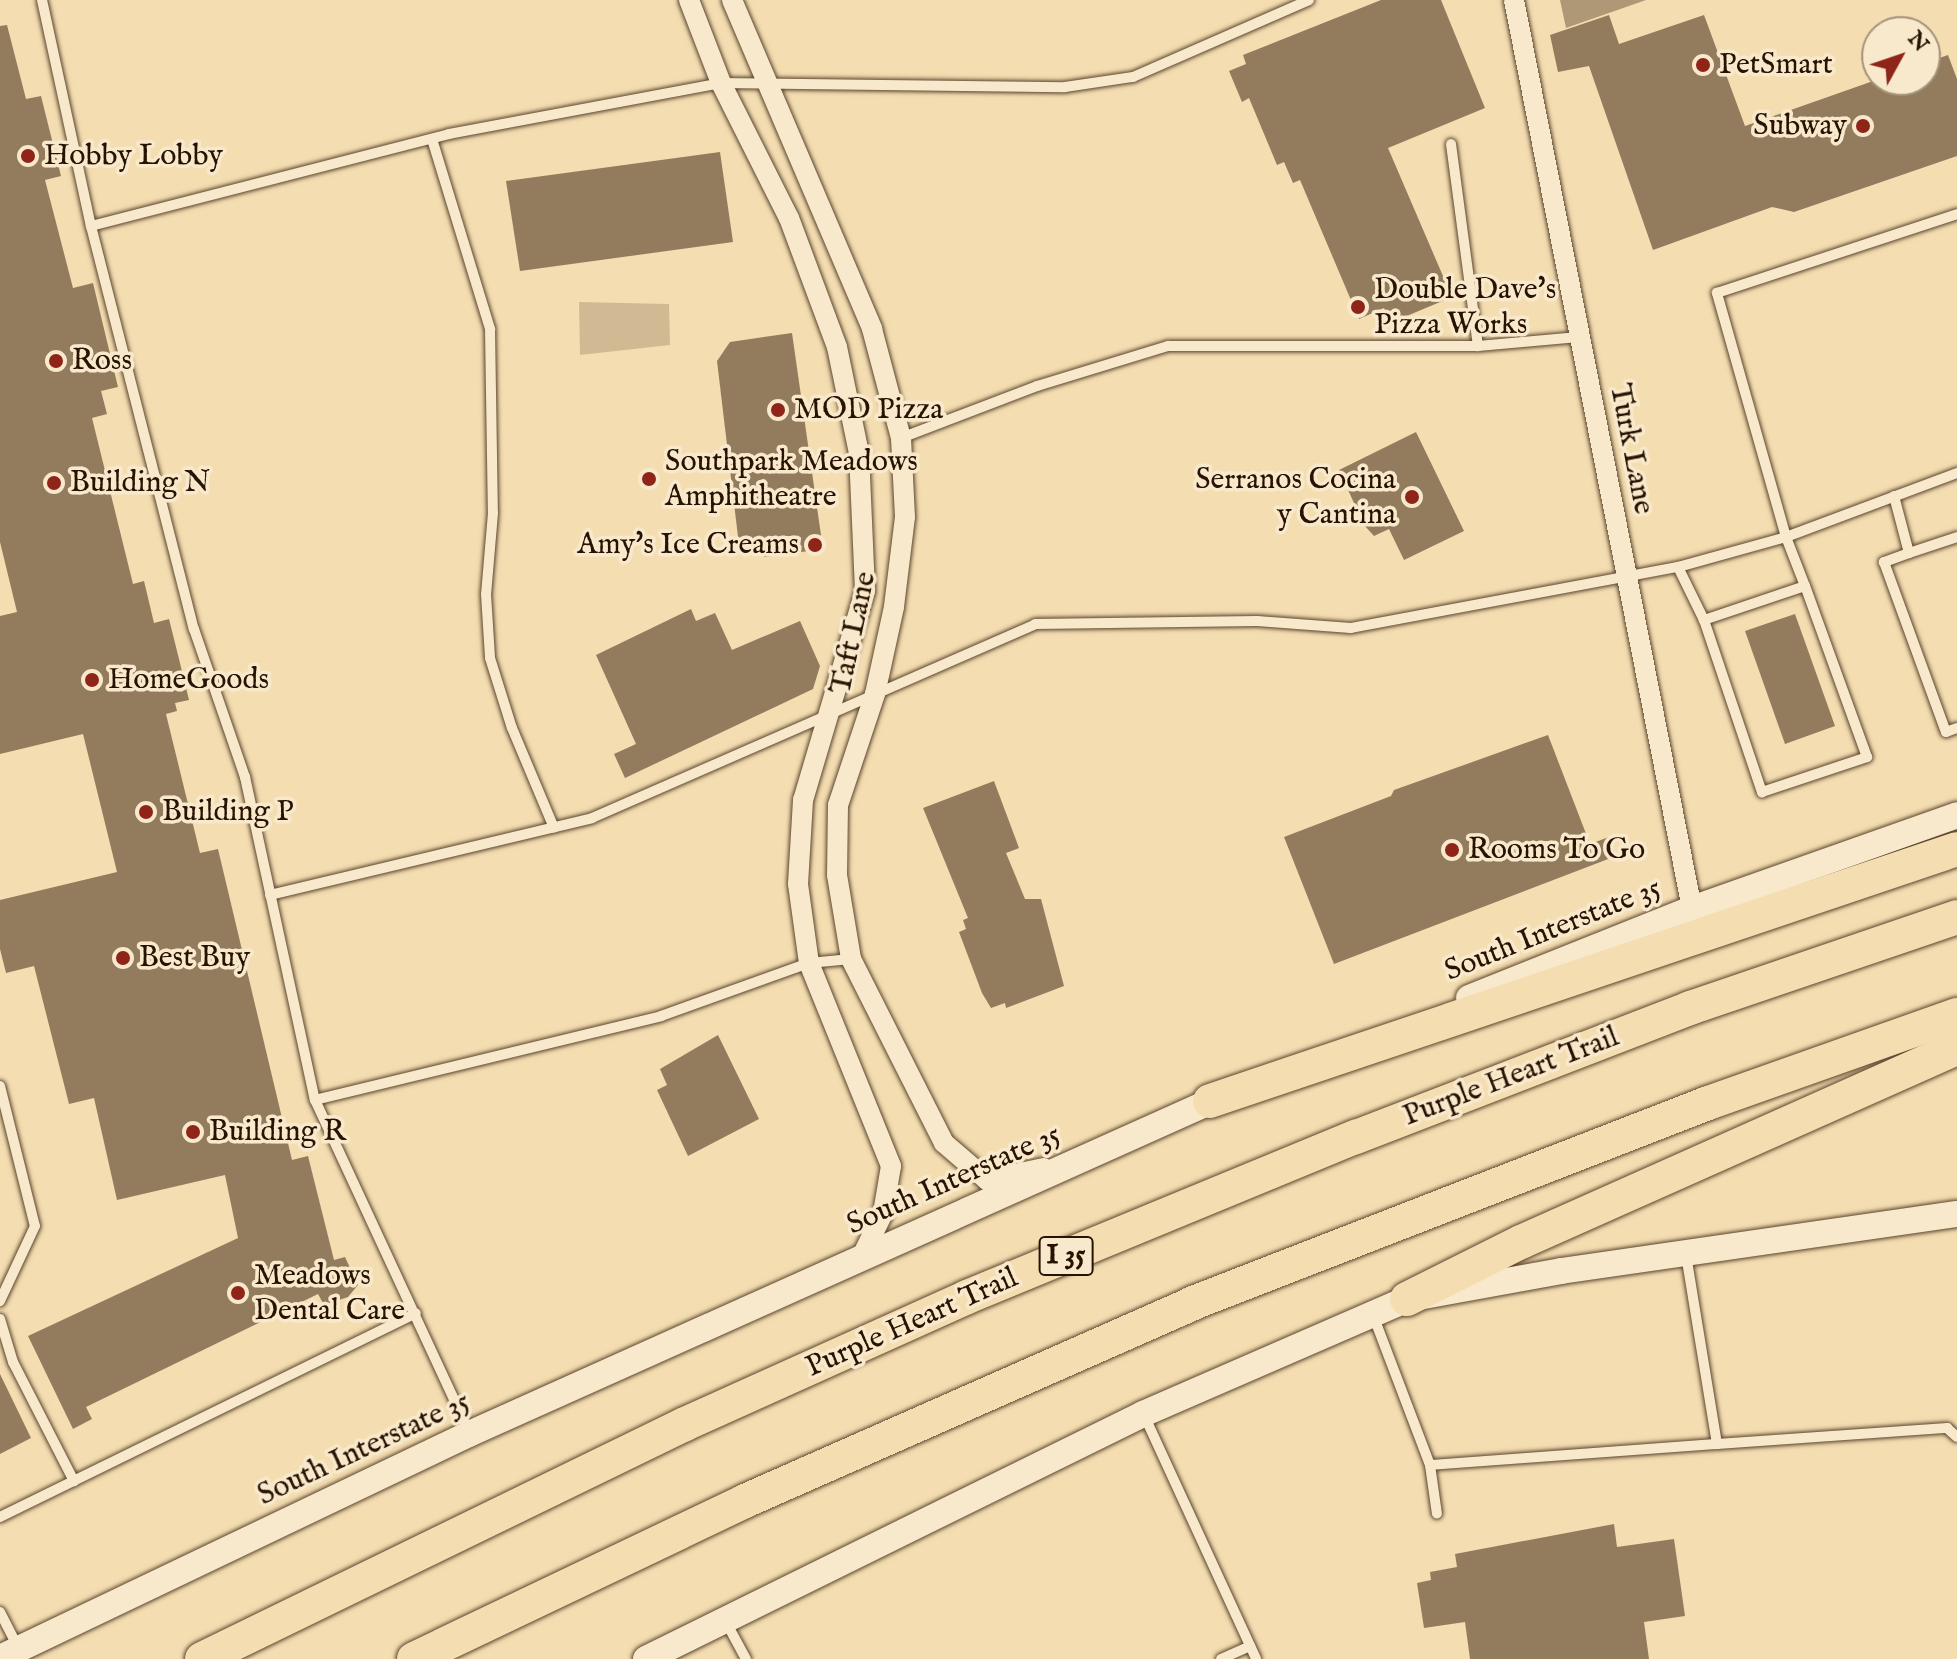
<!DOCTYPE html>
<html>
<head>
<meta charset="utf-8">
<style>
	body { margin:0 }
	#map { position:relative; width:1957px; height:1659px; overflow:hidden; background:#f4ddb1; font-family:"IM FELL English",serif }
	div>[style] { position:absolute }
	.green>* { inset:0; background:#d1ba93 }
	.water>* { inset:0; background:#af9875 }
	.building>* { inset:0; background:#927c5d }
	.roads { filter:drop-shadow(0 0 2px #5b452d) drop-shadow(0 0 2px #5b452d) }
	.lane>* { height:10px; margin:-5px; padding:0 5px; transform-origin:5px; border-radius:5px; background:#f8e9cc }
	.street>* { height:20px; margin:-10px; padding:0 10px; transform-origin:10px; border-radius:10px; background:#f8e9cc }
	.secondary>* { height:26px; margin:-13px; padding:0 13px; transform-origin:13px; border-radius:13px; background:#f8e9cc }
	.highway>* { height:34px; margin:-17px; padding:0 17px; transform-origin:17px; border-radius:17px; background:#f4ddb1 }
	.dots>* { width:22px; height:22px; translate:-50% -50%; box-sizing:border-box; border:4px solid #f8e9cc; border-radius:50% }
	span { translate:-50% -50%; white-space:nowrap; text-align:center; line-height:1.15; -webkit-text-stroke:7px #f8e9cc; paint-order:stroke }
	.shield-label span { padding:2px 6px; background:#f8e9cc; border:2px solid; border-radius:6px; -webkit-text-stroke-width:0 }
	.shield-label { font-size:28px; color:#281201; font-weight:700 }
	.poi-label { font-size:30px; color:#281201 }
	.left { translate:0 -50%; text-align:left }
	.right { translate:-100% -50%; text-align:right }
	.street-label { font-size:30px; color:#281201 }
	.north { position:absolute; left:1861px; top:16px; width:80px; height:80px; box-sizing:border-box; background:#f8e9cc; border:2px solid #a5937b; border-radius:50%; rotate:50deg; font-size:22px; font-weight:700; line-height:32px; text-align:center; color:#281201 }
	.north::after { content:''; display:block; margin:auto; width:28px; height:36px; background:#8f2418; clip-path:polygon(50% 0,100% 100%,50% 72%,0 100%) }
</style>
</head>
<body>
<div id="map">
	<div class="green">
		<div style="clip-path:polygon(579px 302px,669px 304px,670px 345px,580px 355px)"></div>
	</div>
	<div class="water">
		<div style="clip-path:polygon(1560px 0,1646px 0,1566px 28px)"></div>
	</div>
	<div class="building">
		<div style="clip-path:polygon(1381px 0,1441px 0,1485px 108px,1388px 148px,1452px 297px,1390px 323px,1384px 308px,1359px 319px,1300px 180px,1293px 183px,1284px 162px,1277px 165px,1249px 98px,1242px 102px,1229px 71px,1246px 64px,1243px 55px)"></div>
		<div style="clip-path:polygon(1609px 15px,1619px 44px,1704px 15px,1745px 126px,1876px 80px,1925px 80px,1925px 63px,1948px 55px,1957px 79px,1957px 156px,1794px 212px,1772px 207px,1653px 250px,1589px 66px,1558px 72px,1550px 35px)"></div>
		<div style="clip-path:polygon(7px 25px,26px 99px,41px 96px,61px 176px,45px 180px,73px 288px,93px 283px,118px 387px,101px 391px,107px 414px,92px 418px,133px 584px,144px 581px,154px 623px,169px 619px,179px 659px,189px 700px,175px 703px,177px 711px,166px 714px,200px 853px,218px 849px,292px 1160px,308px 1156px,334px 1260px,345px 1257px,358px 1285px,348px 1297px,324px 1305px,318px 1294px,86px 1407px,92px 1419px,73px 1429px,28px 1336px,238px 1238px,225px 1175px,117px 1200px,94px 1098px,69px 1104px,34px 966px,6px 973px,0 949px,0 900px,117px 872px,83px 734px,0 754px,0 616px,17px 612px,0 542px,0 26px)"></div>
		<div style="clip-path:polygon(720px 152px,733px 242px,520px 271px,506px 181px)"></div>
		<div style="clip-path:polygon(792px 333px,823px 549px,765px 557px,739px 545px,717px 361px,730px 342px)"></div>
		<div style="clip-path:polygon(1416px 432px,1464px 531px,1404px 560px,1389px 529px,1374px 536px,1364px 525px,1339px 470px)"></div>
		<div style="clip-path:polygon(691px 609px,696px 621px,715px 613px,732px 650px,800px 621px,820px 666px,813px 689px,625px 778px,614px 754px,636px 744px,596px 655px)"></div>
		<div style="clip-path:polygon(1795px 614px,1835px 726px,1785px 744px,1745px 631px)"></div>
		<div style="clip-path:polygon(1548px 735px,1590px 844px,1609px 837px,1616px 856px,1334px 964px,1284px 837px,1391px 796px,1394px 790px)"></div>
		<div style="clip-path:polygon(994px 781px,1019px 848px,1006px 853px,1025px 899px,1041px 899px,1064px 986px,1006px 1008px,1005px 1003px,991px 1008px,982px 993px,959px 932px,966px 929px,963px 920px,968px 918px,923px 808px)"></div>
		<div style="clip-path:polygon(718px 1035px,759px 1119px,688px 1156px,657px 1090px,667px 1085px,660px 1069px)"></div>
		<div style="clip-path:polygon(0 1374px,31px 1438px,0 1454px)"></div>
		<div style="clip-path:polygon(1614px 1524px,1617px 1547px,1674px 1539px,1685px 1616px,1644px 1622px,1649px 1659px,1470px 1659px,1465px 1622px,1424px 1628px,1417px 1583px,1431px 1580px,1430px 1572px,1457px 1567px,1455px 1554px)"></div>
	</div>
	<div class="roads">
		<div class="lane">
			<div style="left:42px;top:0;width:231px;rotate:77.8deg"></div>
			<div style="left:91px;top:226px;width:416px;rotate:75.7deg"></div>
			<div style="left:194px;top:629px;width:157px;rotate:71deg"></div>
			<div style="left:245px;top:777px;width:330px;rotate:77.8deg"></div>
			<div style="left:315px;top:1100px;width:366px;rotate:65.1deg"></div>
			<div style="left:432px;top:139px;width:199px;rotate:73deg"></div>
			<div style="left:490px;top:329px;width:184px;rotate:89.1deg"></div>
			<div style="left:493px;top:513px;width:81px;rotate:94.9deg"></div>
			<div style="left:486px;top:594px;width:64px;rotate:86.4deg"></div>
			<div style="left:490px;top:658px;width:73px;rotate:72.6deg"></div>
			<div style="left:512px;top:728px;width:108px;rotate:67.2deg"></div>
			<div style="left:1451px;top:144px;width:204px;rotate:82.4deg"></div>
			<div style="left:91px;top:226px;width:370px;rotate:-14.4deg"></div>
			<div style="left:449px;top:134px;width:277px;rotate:-10.6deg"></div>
			<div style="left:721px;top:83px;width:344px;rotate:0.7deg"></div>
			<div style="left:1065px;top:87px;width:69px;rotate:-8.4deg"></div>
			<div style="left:1133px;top:77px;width:192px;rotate:-23.6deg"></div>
			<div style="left:901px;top:438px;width:146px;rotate:-20.9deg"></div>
			<div style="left:1037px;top:386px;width:137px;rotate:-17deg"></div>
			<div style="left:1168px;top:346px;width:310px"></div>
			<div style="left:1478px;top:346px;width:101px;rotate:-5.1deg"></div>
			<div style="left:1894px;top:496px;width:59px;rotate:75.3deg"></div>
			<div style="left:1909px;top:553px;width:51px;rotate:-18.4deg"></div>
			<div style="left:1909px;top:553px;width:27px;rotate:160deg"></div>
			<div style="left:1884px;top:562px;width:181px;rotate:70deg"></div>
			<div style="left:1946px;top:732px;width:12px;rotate:-20deg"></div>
			<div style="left:1678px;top:567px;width:59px;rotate:63.9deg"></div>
			<div style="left:1704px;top:620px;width:182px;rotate:71.4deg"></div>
			<div style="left:1762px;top:792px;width:111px;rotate:-18.4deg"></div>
			<div style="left:1867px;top:757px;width:182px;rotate:-109.9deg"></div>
			<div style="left:1805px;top:586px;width:107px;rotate:161.4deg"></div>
			<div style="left:1805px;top:586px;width:53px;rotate:-111.2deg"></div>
			<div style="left:1786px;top:537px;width:254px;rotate:-105.8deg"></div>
			<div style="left:1717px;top:293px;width:253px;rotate:-18.2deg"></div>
			<div style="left:270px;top:895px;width:331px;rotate:-13.4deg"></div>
			<div style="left:592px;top:818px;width:484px;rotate:-23.6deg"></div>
			<div style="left:1035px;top:624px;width:222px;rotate:-0.8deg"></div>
			<div style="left:1257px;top:621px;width:94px;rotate:4.3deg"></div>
			<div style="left:1351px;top:628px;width:333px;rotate:-10.6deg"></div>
			<div style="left:1678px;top:567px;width:112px;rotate:-15.5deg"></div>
			<div style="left:1786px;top:537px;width:183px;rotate:-20.5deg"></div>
			<div style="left:0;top:1086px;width:144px;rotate:76deg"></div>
			<div style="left:35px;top:1226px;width:83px;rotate:115deg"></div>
			<div style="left:315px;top:1100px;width:356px;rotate:-13.6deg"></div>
			<div style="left:661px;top:1016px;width:157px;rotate:-19.7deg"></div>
			<div style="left:809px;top:963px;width:42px;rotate:-5.4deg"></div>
			<div style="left:1373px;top:1315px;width:160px;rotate:69.2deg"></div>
			<div style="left:1430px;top:1465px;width:49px;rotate:81.9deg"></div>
			<div style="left:0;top:1319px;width:45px;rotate:73.2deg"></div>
			<div style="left:13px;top:1362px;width:134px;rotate:62.9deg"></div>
			<div style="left:1144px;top:1415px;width:268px;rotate:65.3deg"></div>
			<div style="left:1717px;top:1444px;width:231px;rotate:-4deg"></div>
			<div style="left:1947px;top:1428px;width:13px;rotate:42deg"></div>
			<div style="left:1430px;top:1465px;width:288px;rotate:-4.2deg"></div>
			<div style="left:1717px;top:1444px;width:193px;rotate:-99.3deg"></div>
			<div style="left:0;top:1517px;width:463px;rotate:-26.1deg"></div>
			<div style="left:0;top:1612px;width:39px;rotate:63deg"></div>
			<div style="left:726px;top:1622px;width:42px;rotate:61.6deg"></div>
			<div style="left:1221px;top:1659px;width:32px;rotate:-24deg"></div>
		</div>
		<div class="street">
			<div style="left:689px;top:0;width:89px;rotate:68.9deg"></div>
			<div style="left:721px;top:83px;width:151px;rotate:63.3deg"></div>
			<div style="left:789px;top:218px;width:138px;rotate:69.6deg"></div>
			<div style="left:837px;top:347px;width:108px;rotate:78.3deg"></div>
			<div style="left:859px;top:453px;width:138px;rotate:87.5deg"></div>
			<div style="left:865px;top:591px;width:218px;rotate:106.5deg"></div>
			<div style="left:803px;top:800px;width:84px;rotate:93.4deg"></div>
			<div style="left:798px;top:884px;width:80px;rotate:82.1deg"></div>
			<div style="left:809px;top:963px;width:219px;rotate:68deg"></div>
			<div style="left:891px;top:1166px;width:48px;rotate:99.7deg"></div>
			<div style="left:883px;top:1213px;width:48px;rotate:116deg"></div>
			<div style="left:732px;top:0;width:358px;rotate:66.9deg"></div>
			<div style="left:872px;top:329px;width:113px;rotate:75.1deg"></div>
			<div style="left:901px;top:438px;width:79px;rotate:87.1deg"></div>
			<div style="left:905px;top:517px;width:91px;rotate:97deg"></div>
			<div style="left:894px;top:607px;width:89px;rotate:102.3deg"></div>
			<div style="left:875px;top:694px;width:117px;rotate:108.4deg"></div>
			<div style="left:838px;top:805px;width:70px;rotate:90.8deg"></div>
			<div style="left:837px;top:875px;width:85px;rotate:80.5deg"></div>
			<div style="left:851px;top:959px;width:206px;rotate:63.2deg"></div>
			<div style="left:944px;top:1143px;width:57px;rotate:40.7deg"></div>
			<div style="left:987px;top:1180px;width:58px;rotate:-11.9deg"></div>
			<div style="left:1514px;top:0;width:926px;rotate:78.92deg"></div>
		</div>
		<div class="secondary">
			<div style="left:1469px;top:998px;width:240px;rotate:-21.8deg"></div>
			<div style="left:1692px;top:909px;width:281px;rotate:-19.5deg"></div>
			<div style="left:0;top:1658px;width:520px;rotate:-25.53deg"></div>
			<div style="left:469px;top:1434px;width:829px;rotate:-24.15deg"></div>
			<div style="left:646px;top:1659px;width:554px;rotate:-26.24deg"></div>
			<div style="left:1143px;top:1414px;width:288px;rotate:-23.5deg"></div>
			<div style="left:1407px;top:1299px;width:157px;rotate:-10.3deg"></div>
			<div style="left:1561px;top:1271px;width:400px;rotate:-8.2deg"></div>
		</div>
		<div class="highway">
			<div style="left:1210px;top:1101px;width:788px;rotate:-18.64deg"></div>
			<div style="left:1407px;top:1299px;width:127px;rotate:-26.6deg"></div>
			<div style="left:1521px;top:1242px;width:477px;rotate:-24deg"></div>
			<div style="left:202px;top:1659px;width:537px;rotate:-25.94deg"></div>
			<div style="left:685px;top:1424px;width:309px;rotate:-24.2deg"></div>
			<div style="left:967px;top:1297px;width:421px;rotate:-22.4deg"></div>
			<div style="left:1356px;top:1137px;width:358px;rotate:-21.1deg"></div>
			<div style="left:1690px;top:1008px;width:282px;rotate:-18.8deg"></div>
			<div style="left:414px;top:1659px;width:367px;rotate:-25.5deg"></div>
			<div style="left:745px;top:1501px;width:490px;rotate:-23.8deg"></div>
			<div style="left:1193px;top:1303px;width:552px;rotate:-21.22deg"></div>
			<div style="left:1708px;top:1103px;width:264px;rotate:-19.5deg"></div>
		</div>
	</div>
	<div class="dots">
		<div style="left:1703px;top:65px;background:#8f2418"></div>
		<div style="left:1863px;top:126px;background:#8f2418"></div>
		<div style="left:28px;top:156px;background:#8f2418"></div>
		<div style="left:1358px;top:307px;background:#8f2418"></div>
		<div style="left:56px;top:361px;background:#8f2418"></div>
		<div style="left:778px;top:410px;background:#8f2418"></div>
		<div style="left:649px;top:479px;background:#8f2418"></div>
		<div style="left:54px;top:483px;background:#8f2418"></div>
		<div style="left:1412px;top:497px;background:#8f2418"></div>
		<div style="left:815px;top:545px;background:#8f2418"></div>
		<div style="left:92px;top:680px;background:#8f2418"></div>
		<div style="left:146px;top:812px;background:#8f2418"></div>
		<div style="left:1452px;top:850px;background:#8f2418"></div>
		<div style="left:123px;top:958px;background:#8f2418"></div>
		<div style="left:193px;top:1132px;background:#8f2418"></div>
		<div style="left:238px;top:1293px;background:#8f2418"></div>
	</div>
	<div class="shield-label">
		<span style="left:1066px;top:1256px">I 35</span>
	</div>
	<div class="poi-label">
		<span class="left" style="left:1719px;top:65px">PetSmart</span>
		<span class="right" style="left:1847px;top:126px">Subway</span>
		<span class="left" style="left:44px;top:156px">Hobby Lobby</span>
		<span class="left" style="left:1374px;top:307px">Double Dave's<br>Pizza Works</span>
		<span class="left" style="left:72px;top:361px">Ross</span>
		<span class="left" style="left:794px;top:410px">MOD Pizza</span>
		<span class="left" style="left:665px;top:479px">Southpark Meadows<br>Amphitheatre</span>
		<span class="right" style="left:1396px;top:497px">Serranos Cocina<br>y Cantina</span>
		<span class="left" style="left:70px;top:483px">Building N</span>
		<span class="right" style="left:799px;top:545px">Amy's Ice Creams</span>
		<span class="left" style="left:108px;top:680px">HomeGoods</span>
		<span class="left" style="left:162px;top:812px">Building P</span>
		<span class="left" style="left:1468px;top:850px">Rooms To Go</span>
		<span class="left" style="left:139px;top:958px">Best Buy</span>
		<span class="left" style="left:209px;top:1132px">Building R</span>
		<span class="left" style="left:254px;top:1293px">Meadows<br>Dental Care</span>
	</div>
	<div class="street-label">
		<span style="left:1631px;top:449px;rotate:79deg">Turk Lane</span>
		<span style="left:854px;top:633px;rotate:-78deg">Taft Lane</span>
		<span style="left:1553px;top:930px;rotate:-22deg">South Interstate 35</span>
		<span style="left:1511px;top:1077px;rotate:-21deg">Purple Heart Trail</span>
		<span style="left:954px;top:1180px;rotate:-24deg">South Interstate 35</span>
		<span style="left:912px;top:1323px;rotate:-24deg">Purple Heart Trail</span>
		<span style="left:364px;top:1449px;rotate:-25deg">South Interstate 35</span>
	</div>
	<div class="north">N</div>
</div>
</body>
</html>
